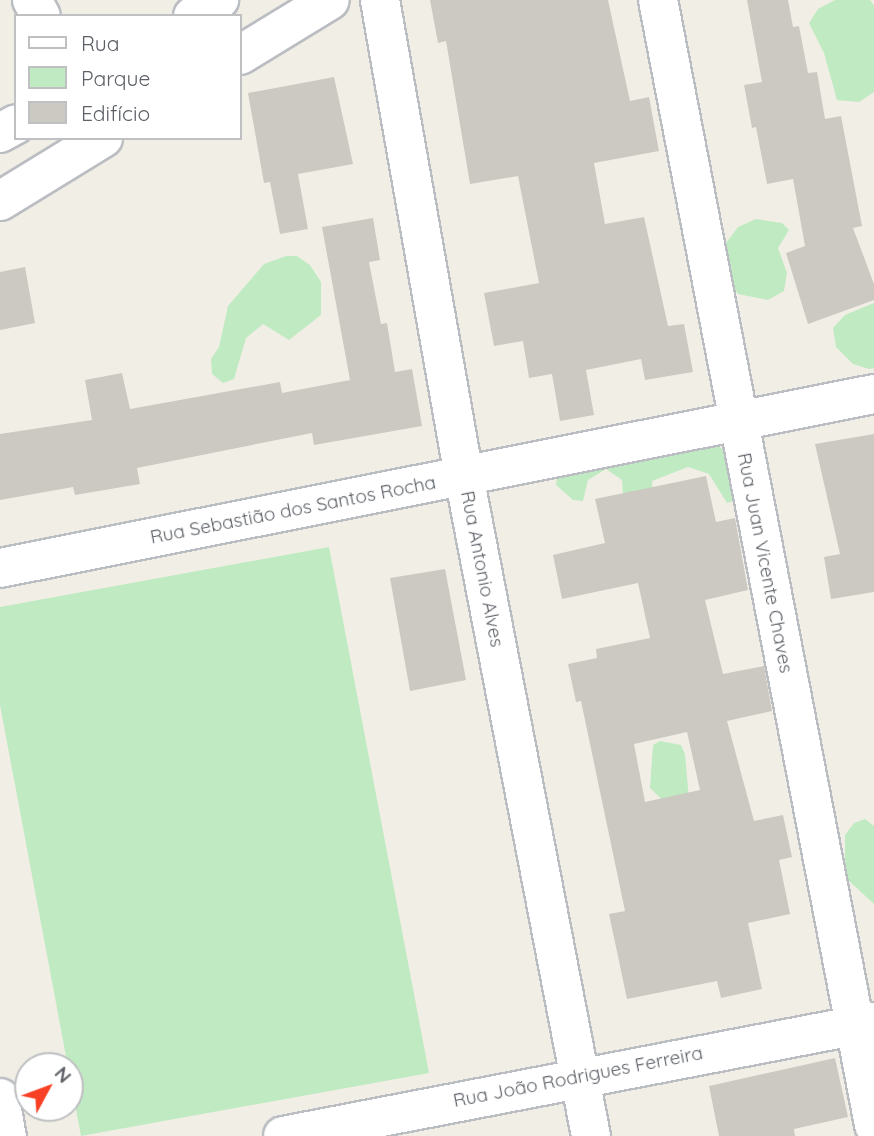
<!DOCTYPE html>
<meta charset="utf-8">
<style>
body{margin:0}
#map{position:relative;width:874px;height:1136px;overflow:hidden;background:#f1efe5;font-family:Quicksand,sans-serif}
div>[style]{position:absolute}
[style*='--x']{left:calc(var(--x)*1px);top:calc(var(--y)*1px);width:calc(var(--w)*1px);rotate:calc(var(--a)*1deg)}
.green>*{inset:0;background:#c0eac2}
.building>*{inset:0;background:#ccc9c2}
.roads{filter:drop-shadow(2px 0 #babdc2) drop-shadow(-2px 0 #babdc2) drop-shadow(0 2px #babdc2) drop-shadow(0 -2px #babdc2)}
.minor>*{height:38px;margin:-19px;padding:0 19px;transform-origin:19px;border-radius:19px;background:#fff}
span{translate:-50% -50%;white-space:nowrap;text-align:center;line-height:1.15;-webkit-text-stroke:7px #fff;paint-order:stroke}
.street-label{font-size:19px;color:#5d6167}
.legend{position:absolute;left:14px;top:14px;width:228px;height:126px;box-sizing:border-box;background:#fff;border:2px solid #bec0c2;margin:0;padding:9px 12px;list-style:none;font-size:21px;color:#5d6167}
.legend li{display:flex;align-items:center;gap:14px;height:35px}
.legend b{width:35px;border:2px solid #bec0c2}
.north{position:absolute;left:14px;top:1052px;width:70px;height:70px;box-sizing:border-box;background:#fff;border:2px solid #bec0c2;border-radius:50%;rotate:49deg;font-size:19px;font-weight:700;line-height:28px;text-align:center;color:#5d6167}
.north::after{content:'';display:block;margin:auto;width:24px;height:32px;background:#f84024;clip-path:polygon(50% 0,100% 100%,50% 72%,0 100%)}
</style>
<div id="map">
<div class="green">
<i style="clip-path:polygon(835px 0,870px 0,874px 5px,874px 92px,859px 102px,837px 100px,824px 53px,809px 23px,818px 9px)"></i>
<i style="clip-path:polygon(756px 219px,782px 223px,789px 230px,778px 248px,787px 273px,784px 291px,768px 300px,738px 294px,728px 278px,723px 247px,738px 227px)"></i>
<i style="clip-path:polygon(286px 256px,297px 256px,310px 265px,321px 282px,321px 315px,289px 340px,263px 324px,246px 338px,234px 379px,223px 383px,212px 374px,211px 359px,219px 347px,228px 306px,264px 264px)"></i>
<i style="clip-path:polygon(874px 303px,874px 368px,869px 369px,853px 364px,836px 347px,833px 328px,845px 315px)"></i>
<i style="clip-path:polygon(707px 437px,731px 456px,737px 500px,727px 503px,709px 474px,688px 467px,652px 481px,653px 493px,623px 496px,622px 480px,606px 469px,588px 480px,583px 501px,573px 500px,556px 485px,558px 470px)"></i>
<i style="clip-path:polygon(329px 547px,429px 1073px,81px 1136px,0 705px,0 607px)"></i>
<i style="clip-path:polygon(660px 741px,681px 745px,685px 754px,689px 800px,669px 806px,650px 788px,653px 745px)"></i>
<i style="clip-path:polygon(865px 819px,874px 826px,874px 904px,848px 880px,845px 859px,845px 835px,854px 823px)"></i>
</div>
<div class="building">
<i style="clip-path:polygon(430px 0,608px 0,630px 101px,649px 97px,659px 151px,594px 163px,605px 224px,644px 217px,668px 326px,684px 324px,693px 372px,645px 380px,641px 359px,586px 370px,594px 415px,560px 421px,552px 374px,529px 378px,523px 341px,494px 346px,484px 293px,539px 283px,518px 176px,470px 184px,446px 41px,438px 43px)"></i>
<i style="clip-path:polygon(747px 0,788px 0,793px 27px,799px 26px,808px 73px,817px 72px,825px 119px,841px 116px,862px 226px,853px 228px,874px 284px,874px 300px,808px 324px,786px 253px,805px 246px,793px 179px,767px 184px,756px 127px,752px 128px,744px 85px,762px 82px)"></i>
<i style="clip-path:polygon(334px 77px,353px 164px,298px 174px,308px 229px,280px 234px,270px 182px,264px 183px,248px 93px)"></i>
<i style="clip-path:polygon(373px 218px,380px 260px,369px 262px,381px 324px,387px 323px,395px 372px,412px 369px,422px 426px,314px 445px,312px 433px,137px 468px,140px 484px,75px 495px,73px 487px,0 500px,0 434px,92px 420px,85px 380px,122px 373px,130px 409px,280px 382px,282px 393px,350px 380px,322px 227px)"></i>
<i style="clip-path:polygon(25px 267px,35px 323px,0 330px,0 272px)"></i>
<i style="clip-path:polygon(874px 434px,874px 592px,831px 599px,824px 557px,840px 554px,815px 444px)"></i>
<i style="clip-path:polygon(evenodd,706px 476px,716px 522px,735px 518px,748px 590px,705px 600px,723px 674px,764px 666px,772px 711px,727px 721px,754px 821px,783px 815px,792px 857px,779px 860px,790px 914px,748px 923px,762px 989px,721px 998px,717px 981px,627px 999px,609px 914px,625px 911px,581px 701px,576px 702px,568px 664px,597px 658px,596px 649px,650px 638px,638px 583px,562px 599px,553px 555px,605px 543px,595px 499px,706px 476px,687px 732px,700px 790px,645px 802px,634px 744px,687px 732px)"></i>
<i style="clip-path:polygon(445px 569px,466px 680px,410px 691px,390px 578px)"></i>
<i style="clip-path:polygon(835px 1058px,848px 1117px,794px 1129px,795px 1136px,719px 1136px,709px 1086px)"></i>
</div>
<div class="roads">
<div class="minor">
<i style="--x:32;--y:0;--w:18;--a:61"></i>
<i style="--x:380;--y:0;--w:483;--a:80"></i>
<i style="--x:464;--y:476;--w:672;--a:79.11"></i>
<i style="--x:658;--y:0;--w:1146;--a:79.13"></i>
<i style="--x:193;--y:16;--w:31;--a:-32"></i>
<i style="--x:240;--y:55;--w:105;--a:-31.4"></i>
<i style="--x:0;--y:133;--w:18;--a:-29"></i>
<i style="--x:0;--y:201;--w:121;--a:-31.5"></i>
<i style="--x:0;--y:568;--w:891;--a:-11.26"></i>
<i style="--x:0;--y:1098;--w:39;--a:80"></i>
<i style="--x:283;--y:1136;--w:602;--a:-10.92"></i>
</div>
</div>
<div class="street-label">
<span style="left:293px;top:510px;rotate:-11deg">Rua Sebastião dos Santos Rocha</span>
<span style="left:765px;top:563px;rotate:79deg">Rua Juan Vicente Chaves</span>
<span style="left:482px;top:569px;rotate:79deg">Rua Antonio Alves</span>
<span style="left:578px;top:1077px;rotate:-11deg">Rua João Rodrigues Ferreira</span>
</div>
<ul class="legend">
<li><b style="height:9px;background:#fff"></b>Rua</li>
<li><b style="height:19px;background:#c0eac2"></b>Parque</li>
<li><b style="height:19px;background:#ccc9c2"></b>Edifício</li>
</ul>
<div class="north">N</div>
</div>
